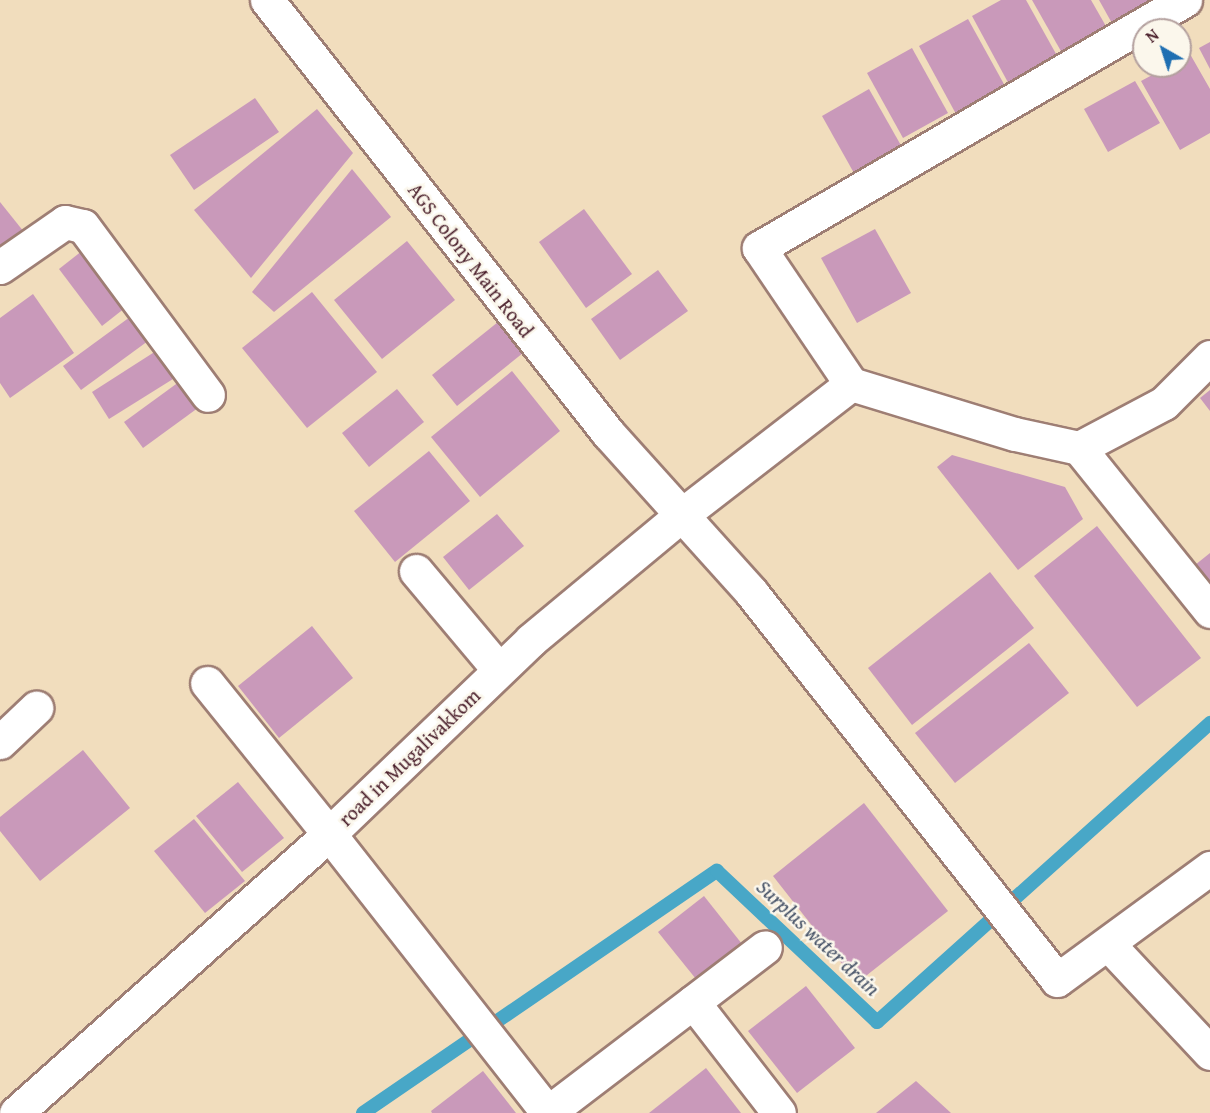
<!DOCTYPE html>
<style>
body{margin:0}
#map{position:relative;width:1210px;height:1113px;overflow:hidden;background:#f1ddbd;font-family:"Gentium Book Plus",serif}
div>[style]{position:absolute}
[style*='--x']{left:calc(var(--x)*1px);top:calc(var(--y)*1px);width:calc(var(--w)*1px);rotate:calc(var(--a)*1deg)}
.stream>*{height:14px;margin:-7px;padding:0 7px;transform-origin:7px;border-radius:7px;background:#48a7c7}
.building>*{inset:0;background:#c999ba}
.roads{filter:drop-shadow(2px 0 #9e7e74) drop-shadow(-2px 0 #9e7e74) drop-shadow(0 2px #9e7e74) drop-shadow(0 -2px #9e7e74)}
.minor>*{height:33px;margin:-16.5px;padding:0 16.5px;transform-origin:16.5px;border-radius:16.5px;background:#fff}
span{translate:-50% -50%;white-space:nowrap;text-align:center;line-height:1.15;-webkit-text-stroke:5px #fbf7ec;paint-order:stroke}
.street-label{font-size:20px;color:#4a1f2b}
.water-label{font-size:21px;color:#495569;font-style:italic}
.north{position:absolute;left:1132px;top:18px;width:60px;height:60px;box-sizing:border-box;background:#fbf7ec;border:2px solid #b4a19f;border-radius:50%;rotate:321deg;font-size:16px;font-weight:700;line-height:24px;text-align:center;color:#4a1f2b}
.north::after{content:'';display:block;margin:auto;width:21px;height:27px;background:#1f6fb2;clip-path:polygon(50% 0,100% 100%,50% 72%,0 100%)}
</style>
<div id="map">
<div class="stream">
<i style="--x:363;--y:1113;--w:429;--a:-34.4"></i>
<i style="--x:717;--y:871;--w:220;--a:43.3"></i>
<i style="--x:877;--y:1022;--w:448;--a:-41.9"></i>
</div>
<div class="building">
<i style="clip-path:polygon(1001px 0,1026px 0,1060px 61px,1011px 88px,972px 16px)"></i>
<i style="clip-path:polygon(1032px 0,1091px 0,1107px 28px,1062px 53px)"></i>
<i style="clip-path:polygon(1099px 0,1159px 0,1113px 25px)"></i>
<i style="clip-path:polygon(968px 19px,1005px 86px,956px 114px,919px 46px)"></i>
<i style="clip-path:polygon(1210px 42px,1210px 69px,1199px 48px)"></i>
<i style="clip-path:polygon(912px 48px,948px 113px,903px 138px,867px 73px)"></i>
<i style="clip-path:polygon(1190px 54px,1210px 89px,1210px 133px,1180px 150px,1141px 81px,1169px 66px,1180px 66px)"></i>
<i style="clip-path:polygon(1135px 81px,1160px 123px,1108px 152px,1084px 109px)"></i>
<i style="clip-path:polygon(869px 89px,907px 156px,859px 182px,822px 116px)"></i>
<i style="clip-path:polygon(255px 98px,279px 132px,194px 190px,170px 155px)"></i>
<i style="clip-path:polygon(317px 109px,353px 153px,251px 278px,194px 210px)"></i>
<i style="clip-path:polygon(352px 169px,391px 217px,274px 312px,252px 292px)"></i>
<i style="clip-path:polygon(0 202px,24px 232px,0 249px)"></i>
<i style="clip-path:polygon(584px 209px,632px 274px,586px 308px,539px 242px)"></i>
<i style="clip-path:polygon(875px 229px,911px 293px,857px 323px,821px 258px)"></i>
<i style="clip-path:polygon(407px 241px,455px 300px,382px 359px,334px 300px)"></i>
<i style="clip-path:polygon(87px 247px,130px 304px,102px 326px,59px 269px)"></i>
<i style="clip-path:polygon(658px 270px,688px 311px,620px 360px,591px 319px)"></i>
<i style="clip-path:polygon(312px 292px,377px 372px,307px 428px,242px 348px)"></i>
<i style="clip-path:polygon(33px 294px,74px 353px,10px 398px,0 383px,0 318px)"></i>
<i style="clip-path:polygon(130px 317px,148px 341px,81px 390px,63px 366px)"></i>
<i style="clip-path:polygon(498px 322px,523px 353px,457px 406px,432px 375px)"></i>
<i style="clip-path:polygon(156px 351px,173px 379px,109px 419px,92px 392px)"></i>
<i style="clip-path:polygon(512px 371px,560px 431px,480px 497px,431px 437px)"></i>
<i style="clip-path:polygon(183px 379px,202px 405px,143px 448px,124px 422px)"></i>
<i style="clip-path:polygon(397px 389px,424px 422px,369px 467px,342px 433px)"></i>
<i style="clip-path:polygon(1210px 390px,1210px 411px,1200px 398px)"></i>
<i style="clip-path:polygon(429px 451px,470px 501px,395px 562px,354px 511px)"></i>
<i style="clip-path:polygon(952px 455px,1065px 487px,1083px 519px,1018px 570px,937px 467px)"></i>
<i style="clip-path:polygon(497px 514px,524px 546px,469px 590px,443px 557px)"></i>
<i style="clip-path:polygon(1097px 526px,1201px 658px,1137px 707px,1034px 576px)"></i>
<i style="clip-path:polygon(1210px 553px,1210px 584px,1195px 565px)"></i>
<i style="clip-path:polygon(990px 572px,1034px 628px,912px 725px,868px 668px)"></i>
<i style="clip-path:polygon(312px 626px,353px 678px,279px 738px,238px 686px)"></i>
<i style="clip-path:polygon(1029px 643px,1069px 693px,955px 783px,915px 733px)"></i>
<i style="clip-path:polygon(83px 750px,130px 808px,40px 881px,0 831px,0 817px)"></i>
<i style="clip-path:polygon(238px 782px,284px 838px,242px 872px,196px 816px)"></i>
<i style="clip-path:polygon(864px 803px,948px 911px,857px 983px,773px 876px)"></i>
<i style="clip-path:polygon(194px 819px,245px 881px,205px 913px,154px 851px)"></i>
<i style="clip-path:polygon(704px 896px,746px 949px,700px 984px,658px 932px)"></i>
<i style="clip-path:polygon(806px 986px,855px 1048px,797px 1093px,748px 1031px)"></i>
<i style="clip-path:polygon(706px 1068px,741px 1113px,649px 1113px)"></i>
<i style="clip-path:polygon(483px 1071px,516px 1113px,432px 1113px,431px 1111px)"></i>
<i style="clip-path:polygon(916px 1081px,951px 1113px,876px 1113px)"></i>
</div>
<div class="roads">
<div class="minor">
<i style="--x:267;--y:0;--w:551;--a:51.78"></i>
<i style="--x:608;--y:433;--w:214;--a:48"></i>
<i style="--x:751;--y:592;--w:494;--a:51.7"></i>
<i style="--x:1057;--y:980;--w:190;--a:-36.2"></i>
<i style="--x:1185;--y:0;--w:493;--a:149.8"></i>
<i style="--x:759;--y:248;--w:164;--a:55.9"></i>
<i style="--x:851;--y:384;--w:171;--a:17"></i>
<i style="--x:1015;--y:434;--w:66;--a:12.3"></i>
<i style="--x:1079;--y:448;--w:96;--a:-27.9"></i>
<i style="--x:1164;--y:403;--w:65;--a:-45"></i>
<i style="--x:0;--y:267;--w:79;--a:-34.7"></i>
<i style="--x:65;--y:222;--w:18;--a:13"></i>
<i style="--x:83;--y:226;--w:210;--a:53.5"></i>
<i style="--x:1079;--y:448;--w:209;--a:51.2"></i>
<i style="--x:416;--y:571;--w:129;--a:50"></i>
<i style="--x:0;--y:742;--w:50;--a:-43.4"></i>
<i style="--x:1109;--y:945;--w:148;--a:46.9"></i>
<i style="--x:693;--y:1002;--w:140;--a:52.2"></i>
<i style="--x:550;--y:1111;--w:270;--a:-37.3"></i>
<i style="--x:16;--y:1113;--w:419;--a:-41.7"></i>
<i style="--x:329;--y:834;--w:194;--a:-128.9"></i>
<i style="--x:548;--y:1113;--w:355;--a:-128.1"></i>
<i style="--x:329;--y:834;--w:280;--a:-43.8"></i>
<i style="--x:531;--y:640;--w:192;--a:-39.7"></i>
<i style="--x:679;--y:517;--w:217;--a:-37.7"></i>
</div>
</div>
<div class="street-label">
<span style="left:471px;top:260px;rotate:52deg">AGS Colony Main Road</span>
<span style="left:409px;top:757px;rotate:-44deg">road in Mugalivakkom</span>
</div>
<div class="water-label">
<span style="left:818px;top:938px;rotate:43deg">Surplus water drain</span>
</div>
<div class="north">N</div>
</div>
